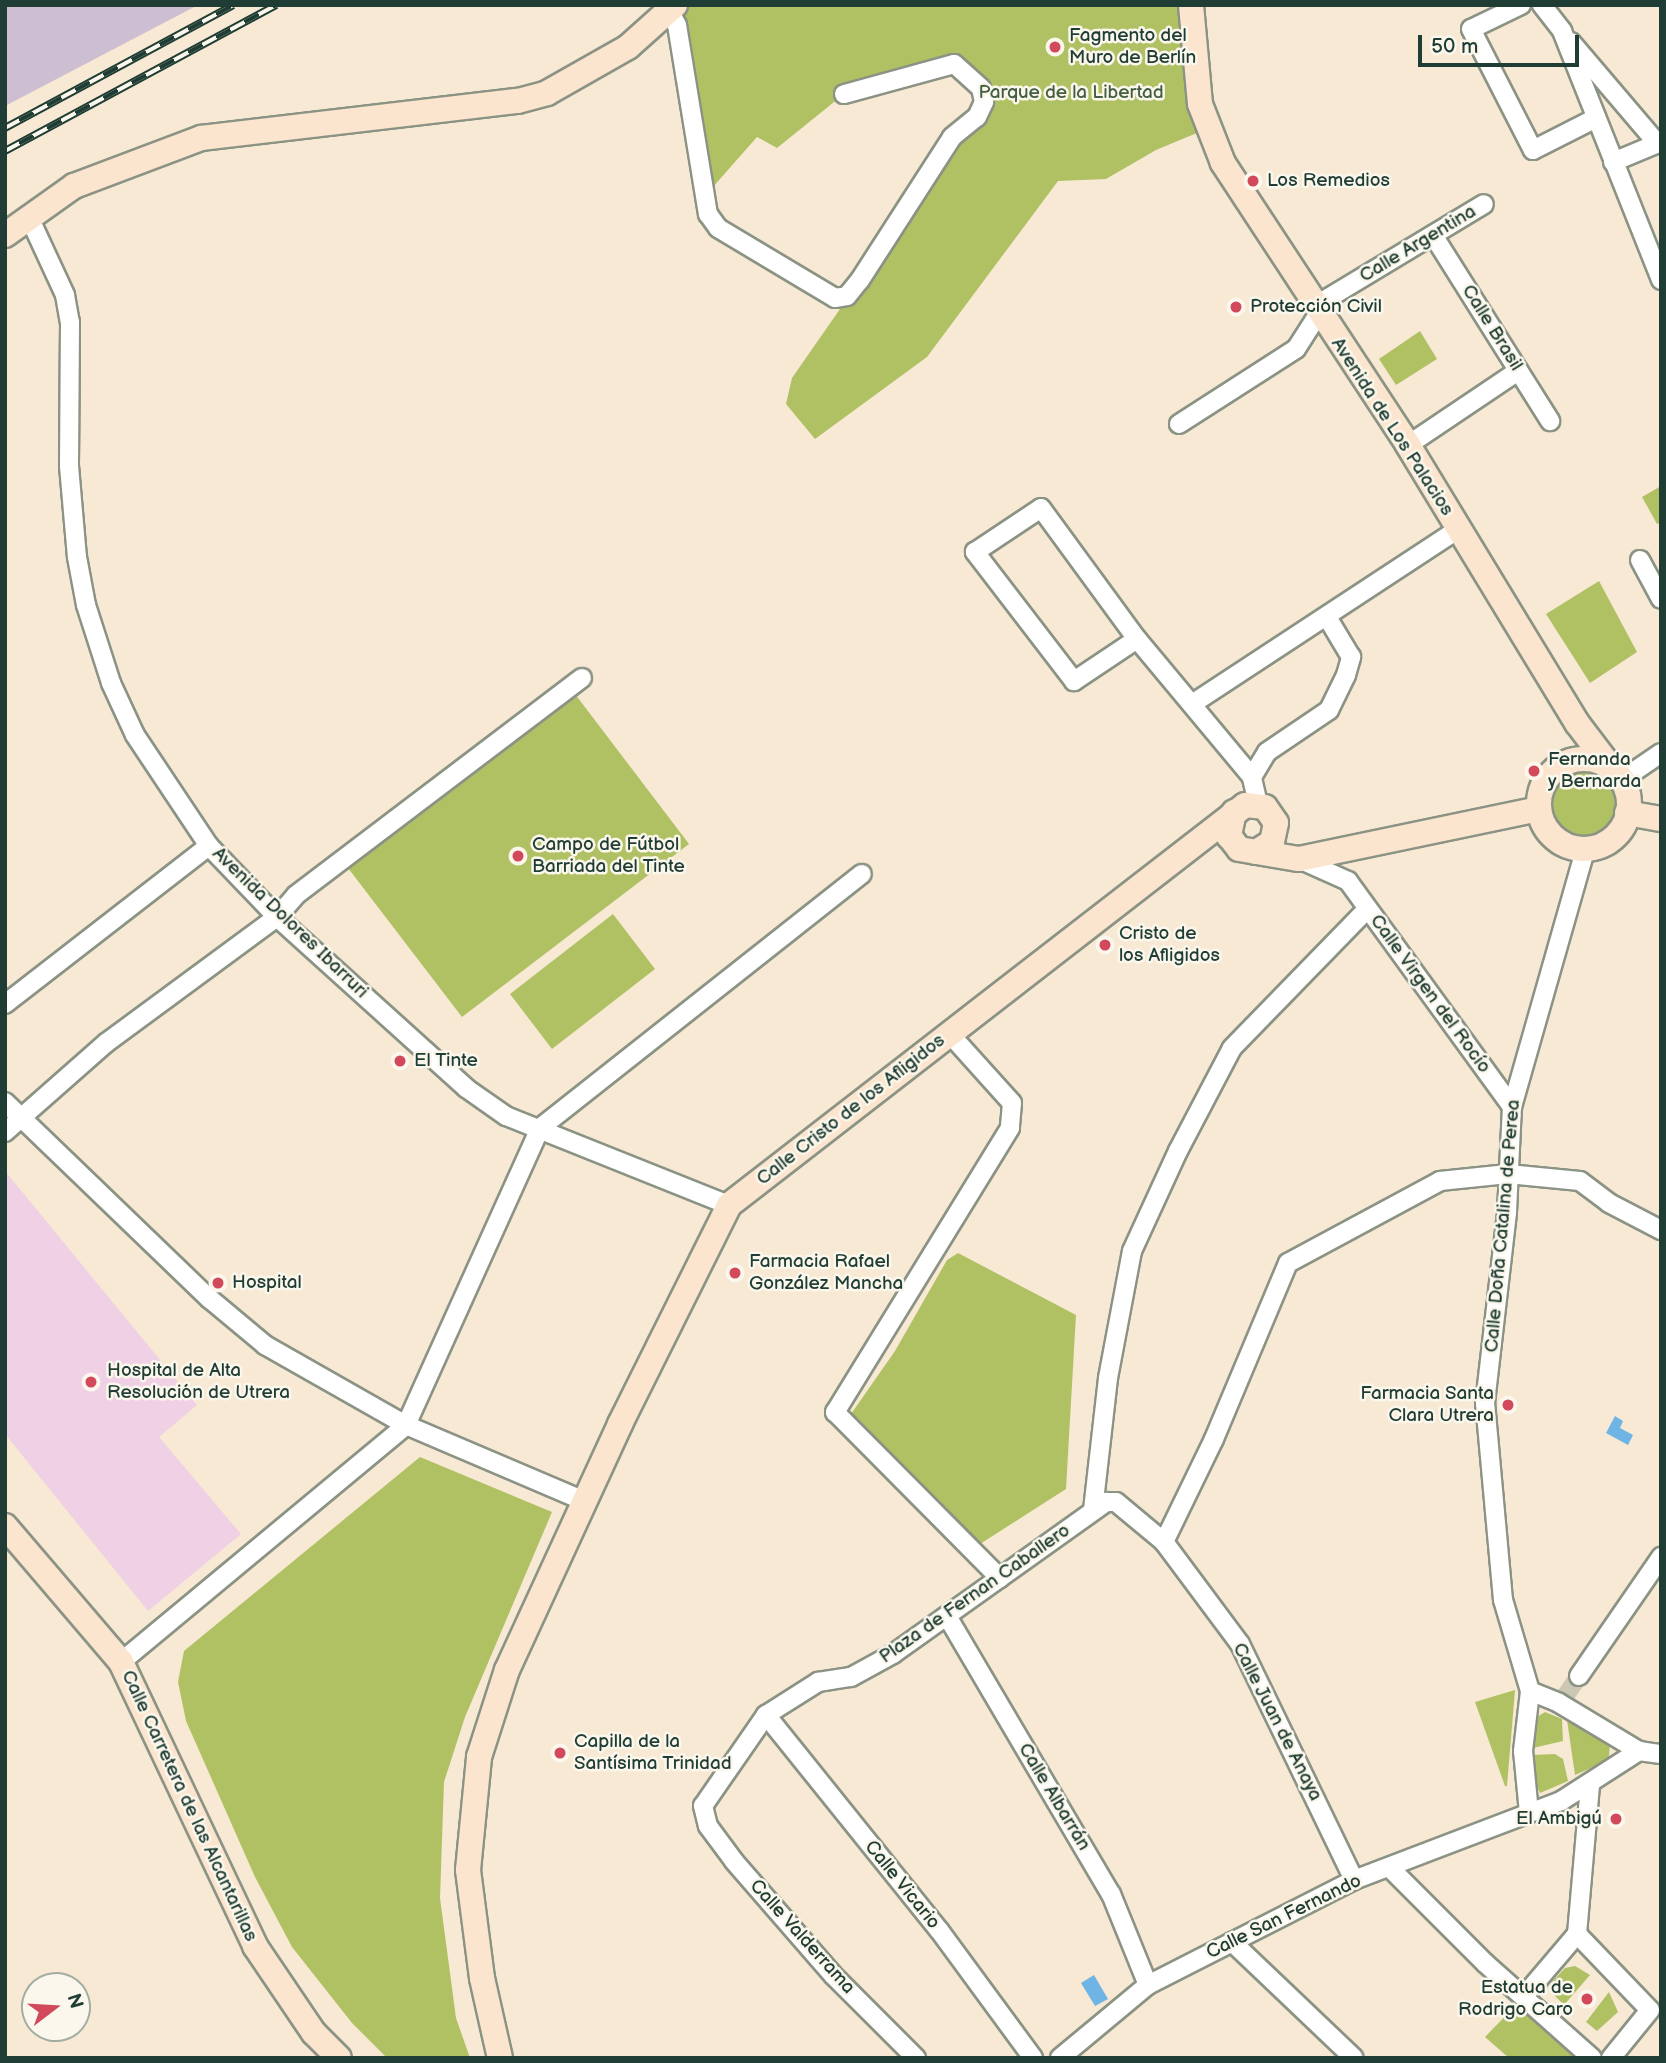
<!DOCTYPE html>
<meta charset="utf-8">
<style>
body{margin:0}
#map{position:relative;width:1666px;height:2063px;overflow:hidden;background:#f7e9d4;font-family:"Balsamiq Sans",sans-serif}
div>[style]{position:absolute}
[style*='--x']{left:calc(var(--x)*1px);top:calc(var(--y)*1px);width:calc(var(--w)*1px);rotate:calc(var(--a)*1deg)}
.built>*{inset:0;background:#f0d0e4}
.industrial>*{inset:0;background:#cebed1}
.green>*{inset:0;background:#b0c164}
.round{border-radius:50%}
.water>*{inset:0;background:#6eb4e5}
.street-tunnel>*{height:18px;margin-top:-9px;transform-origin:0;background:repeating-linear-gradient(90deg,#ccc7b4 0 18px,transparent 0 27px)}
.roads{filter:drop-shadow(2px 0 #8b9384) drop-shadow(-2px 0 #8b9384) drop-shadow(0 2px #8b9384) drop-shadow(0 -2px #8b9384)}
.street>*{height:18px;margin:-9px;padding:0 9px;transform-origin:9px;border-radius:9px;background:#fff}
.secondary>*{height:24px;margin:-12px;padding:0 12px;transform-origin:12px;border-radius:12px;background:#fce5cf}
.secondary>.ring{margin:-12px;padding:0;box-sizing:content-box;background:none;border:24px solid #fce5cf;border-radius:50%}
.rail>*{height:8px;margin-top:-4px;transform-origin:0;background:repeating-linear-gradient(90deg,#fbf7ec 0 16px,#1f3d34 0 32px);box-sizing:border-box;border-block:2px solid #1f3d34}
.dots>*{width:19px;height:19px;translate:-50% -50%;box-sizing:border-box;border:4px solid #fbf7ec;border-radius:50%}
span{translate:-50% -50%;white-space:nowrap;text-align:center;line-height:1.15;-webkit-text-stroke:5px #fbf7ec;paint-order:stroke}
.poi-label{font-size:19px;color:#1f3d34}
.left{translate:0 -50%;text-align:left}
.right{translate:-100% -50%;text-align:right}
.park-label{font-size:19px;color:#435e40}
.street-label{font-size:19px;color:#1f3d34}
.frame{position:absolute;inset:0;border:7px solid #1f3d34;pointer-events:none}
.north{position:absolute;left:21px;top:1972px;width:70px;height:70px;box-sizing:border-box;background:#fbf7ec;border:2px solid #a3ada2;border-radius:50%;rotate:73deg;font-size:19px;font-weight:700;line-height:28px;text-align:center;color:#1f3d34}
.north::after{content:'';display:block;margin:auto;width:24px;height:32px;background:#d1495b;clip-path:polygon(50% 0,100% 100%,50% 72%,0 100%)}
.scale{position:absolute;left:1418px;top:35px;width:161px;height:32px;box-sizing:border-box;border:4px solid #1f3d34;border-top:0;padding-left:9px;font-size:21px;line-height:24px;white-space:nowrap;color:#1f3d34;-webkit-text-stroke:5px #fbf7ec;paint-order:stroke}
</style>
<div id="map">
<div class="built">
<i style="clip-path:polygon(5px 1171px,197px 1405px,159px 1437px,241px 1534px,148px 1611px,5px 1434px)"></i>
</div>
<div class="industrial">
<i style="clip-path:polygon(5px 5px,198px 5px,5px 106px)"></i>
</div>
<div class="green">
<i style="clip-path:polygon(675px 5px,1191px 5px,1209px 128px,1156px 150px,1106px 179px,1058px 181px,927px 357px,815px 439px,786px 404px,792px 378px,984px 102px,953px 64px,844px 94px,777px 148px,757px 137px,705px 196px)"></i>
<i style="clip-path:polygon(1420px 331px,1437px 359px,1396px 385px,1379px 359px)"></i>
<i style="clip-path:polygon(1661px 486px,1661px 523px,1657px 524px,1642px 497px)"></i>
<i style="clip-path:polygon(1599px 581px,1637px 652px,1590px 683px,1546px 614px)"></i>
<i style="clip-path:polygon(575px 694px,689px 844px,462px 1017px,348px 868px)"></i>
<i class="round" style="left:1550px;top:769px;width:68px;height:68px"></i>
<i style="clip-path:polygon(613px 914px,655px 969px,552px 1049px,510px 994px)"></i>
<i style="clip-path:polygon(958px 1253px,1076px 1315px,1066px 1489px,980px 1544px,851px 1414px,895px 1351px,947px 1260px)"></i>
<i style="clip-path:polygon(420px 1457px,552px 1512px,465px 1717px,444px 1782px,440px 1898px,456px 2018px,470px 2058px,387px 2058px,352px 2023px,292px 1947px,255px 1877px,186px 1721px,178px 1682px,184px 1651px)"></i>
<i style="clip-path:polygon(1515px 1690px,1507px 1786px,1505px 1786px,1475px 1702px)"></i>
<i style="clip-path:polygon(1545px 1712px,1562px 1719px,1563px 1741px,1533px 1748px,1537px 1717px)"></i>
<i style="clip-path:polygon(1567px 1720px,1610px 1739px,1609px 1760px,1575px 1775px)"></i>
<i style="clip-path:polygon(1555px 1754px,1563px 1759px,1568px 1781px,1540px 1793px,1533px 1780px,1532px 1755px)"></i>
<i style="clip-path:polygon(1575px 1966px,1590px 1975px,1564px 2005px,1553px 1994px,1551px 1983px,1565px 1968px)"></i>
<i style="clip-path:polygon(1609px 1992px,1618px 2012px,1597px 2031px,1586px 2022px)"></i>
<i style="clip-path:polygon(1519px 2002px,1576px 2057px,1575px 2058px,1509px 2058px,1485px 2037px)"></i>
</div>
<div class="water">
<i style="clip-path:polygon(1615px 1416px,1623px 1421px,1620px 1428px,1633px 1435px,1628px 1445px,1606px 1433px)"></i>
<i style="clip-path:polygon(1094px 1975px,1108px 1999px,1095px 2006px,1081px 1983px)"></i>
</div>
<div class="street-tunnel">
<i style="--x:1566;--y:1695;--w:23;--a:-56"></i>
</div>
<div class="roads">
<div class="street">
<i style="--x:1521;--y:5;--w:55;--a:154.4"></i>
<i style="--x:1471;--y:29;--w:136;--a:62.9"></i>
<i style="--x:1533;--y:150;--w:71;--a:-26.9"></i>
<i style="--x:1542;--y:5;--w:33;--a:52"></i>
<i style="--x:1562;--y:31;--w:268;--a:68.3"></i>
<i style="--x:670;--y:12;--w:15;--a:62"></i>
<i style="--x:677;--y:25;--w:192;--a:80.7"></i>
<i style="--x:708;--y:214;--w:17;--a:54"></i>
<i style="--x:718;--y:228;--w:136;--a:30.9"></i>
<i style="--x:835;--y:298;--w:12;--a:-9"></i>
<i style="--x:847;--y:296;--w:21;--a:-51"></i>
<i style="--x:860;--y:280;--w:170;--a:-57.2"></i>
<i style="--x:952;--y:137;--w:32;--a:-39"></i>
<i style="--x:977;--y:117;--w:17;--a:-65"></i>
<i style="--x:984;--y:102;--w:14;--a:-102"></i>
<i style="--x:981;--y:88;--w:36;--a:-138"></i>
<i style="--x:954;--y:64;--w:114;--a:164.7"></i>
<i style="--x:1571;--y:42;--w:133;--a:49.6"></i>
<i style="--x:1613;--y:162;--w:52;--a:-22.6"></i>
<i style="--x:29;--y:217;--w:86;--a:65.2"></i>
<i style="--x:65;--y:295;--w:27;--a:80"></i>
<i style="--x:70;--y:322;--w:144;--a:90.4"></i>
<i style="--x:69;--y:466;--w:91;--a:85"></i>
<i style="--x:77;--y:557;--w:49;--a:79.4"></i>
<i style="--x:86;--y:605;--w:82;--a:72.2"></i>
<i style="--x:111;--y:683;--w:57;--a:65.2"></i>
<i style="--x:135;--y:735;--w:133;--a:56.3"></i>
<i style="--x:209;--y:846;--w:98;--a:46.2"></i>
<i style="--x:277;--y:917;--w:255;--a:42.1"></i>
<i style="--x:466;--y:1088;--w:49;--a:35"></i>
<i style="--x:506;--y:1116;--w:240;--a:21.8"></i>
<i style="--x:1433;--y:235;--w:220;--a:57.8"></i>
<i style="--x:1315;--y:306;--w:197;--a:-31.1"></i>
<i style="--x:1179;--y:424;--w:139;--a:-32.7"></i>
<i style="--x:1296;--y:349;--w:43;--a:-57.4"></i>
<i style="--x:1408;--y:445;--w:133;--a:-33.9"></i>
<i style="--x:1640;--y:560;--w:44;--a:61.7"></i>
<i style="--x:1137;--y:639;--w:76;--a:146.3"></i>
<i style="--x:1074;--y:681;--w:163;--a:-127.5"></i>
<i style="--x:975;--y:552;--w:79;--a:-33.7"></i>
<i style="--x:1041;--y:508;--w:162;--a:53.8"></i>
<i style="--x:1137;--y:639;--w:180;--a:50.2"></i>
<i style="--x:1192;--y:704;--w:317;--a:-33.3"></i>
<i style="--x:1623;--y:779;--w:46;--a:-34.4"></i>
<i style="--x:1258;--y:804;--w:28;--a:-103"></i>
<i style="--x:1252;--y:777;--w:29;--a:-59"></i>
<i style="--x:1267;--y:752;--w:75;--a:-34.1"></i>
<i style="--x:1329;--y:710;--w:39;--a:-64"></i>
<i style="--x:1346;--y:675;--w:19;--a:-74"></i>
<i style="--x:1351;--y:657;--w:47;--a:-121"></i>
<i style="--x:1299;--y:859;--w:54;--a:24.2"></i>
<i style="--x:1348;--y:881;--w:279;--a:54"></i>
<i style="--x:5;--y:1004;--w:258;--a:-37.8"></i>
<i style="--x:949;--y:1033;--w:94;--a:48"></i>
<i style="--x:1012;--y:1103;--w:25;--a:95"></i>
<i style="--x:1010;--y:1128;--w:334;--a:121.6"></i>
<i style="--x:835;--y:1412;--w:234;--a:45.2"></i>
<i style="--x:5;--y:1102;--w:284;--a:43.9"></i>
<i style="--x:210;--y:1299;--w:72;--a:39.9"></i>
<i style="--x:265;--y:1345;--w:162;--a:29.6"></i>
<i style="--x:406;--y:1425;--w:194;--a:23.1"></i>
<i style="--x:5;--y:1132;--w:135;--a:-41.4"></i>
<i style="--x:106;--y:1043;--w:212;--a:-36.4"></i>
<i style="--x:277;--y:917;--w:29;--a:-49"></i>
<i style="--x:296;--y:895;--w:359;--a:-37.2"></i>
<i style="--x:1093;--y:1510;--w:133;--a:-83.5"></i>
<i style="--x:1108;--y:1378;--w:129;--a:-79.3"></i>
<i style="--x:1132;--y:1251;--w:110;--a:-65.3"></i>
<i style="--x:1178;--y:1151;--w:116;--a:-62.3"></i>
<i style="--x:1232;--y:1048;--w:194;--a:-45.8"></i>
<i style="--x:1164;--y:1542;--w:114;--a:-64.1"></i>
<i style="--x:1214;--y:1439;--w:191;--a:-67.2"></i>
<i style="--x:1288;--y:1263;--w:173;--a:-28.3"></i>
<i style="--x:1440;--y:1181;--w:68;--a:-5.9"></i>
<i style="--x:1508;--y:1174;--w:72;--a:5.6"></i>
<i style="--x:1580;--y:1181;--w:36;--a:37"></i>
<i style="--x:1609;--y:1203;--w:59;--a:27.4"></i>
<i style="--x:947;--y:1616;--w:323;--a:59.5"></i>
<i style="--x:1111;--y:1894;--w:98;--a:67.9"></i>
<i style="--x:121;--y:1662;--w:371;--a:-39.7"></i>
<i style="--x:406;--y:1425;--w:326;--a:-65.7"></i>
<i style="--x:540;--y:1128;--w:410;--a:-38.3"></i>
<i style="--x:1579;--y:1676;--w:145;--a:-55.4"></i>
<i style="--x:1530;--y:1691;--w:31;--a:22"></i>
<i style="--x:1559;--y:1703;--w:93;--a:31"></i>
<i style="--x:1639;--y:1751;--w:22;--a:8"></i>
<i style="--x:766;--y:1715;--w:276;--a:51.2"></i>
<i style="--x:939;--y:1930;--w:159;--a:53.7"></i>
<i style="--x:1529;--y:1813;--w:62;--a:-95.5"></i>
<i style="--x:1523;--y:1751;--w:60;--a:-83.3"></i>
<i style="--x:1530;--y:1691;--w:95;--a:-106.5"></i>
<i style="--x:1503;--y:1600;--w:198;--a:-95.2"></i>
<i style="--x:1485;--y:1403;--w:192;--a:-83.4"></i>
<i style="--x:1507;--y:1212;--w:105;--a:-87.3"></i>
<i style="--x:1512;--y:1107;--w:267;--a:-74.1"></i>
<i style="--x:1391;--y:1869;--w:133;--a:45"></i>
<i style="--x:1485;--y:1963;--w:143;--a:41.6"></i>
<i style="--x:1577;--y:1934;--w:105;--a:46.2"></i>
<i style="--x:1650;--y:2010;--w:62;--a:129.1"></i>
<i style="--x:1232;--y:1942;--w:168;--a:43.6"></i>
<i style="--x:1525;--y:1995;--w:80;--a:-49.6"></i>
<i style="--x:1577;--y:1934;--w:150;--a:-85"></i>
<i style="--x:916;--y:2058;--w:117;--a:-135"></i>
<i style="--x:833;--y:1975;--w:151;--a:-131"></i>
<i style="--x:734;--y:1861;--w:44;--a:-126.6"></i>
<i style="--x:708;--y:1826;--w:21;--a:-104"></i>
<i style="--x:703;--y:1806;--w:111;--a:-55.3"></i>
<i style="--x:766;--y:1715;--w:62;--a:-32.4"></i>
<i style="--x:818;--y:1682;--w:33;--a:-9"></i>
<i style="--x:851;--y:1677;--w:48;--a:-28.7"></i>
<i style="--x:893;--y:1654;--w:262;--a:-35.5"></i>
<i style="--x:1106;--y:1502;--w:10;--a:0"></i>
<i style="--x:1116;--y:1502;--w:62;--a:39.8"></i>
<i style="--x:1164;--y:1542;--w:127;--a:53.3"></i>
<i style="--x:1240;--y:1644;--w:262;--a:64.2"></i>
<i style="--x:1060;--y:2058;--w:114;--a:-39.7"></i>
<i style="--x:1148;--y:1985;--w:231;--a:-27"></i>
<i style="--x:1354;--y:1880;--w:222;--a:-20.9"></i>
<i style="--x:1561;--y:1801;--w:93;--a:-32.7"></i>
</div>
<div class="secondary">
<i style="--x:1191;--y:5;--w:99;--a:84.8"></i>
<i style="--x:1200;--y:104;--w:63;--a:68.7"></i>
<i style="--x:1223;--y:163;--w:337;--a:56.7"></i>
<i style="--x:1408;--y:445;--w:325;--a:58.7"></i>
<i style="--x:1577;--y:723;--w:53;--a:52.7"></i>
<i style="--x:5;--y:235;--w:85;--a:-35.4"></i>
<i style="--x:74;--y:186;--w:136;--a:-20.7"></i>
<i style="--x:201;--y:138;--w:319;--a:-6.7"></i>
<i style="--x:518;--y:101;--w:30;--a:-15"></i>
<i style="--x:547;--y:93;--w:93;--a:-29.6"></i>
<i style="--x:628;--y:47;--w:63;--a:-41.8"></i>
<i class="ring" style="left:1539px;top:759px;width:66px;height:66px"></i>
<i style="--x:1234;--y:812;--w:25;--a:102"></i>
<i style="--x:1229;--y:836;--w:16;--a:52"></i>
<i style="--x:1239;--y:849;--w:61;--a:9.5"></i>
<i style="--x:1299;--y:859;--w:245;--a:-11.8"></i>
<i style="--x:1627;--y:813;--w:35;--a:10"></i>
<i style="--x:5;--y:1526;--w:179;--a:49.5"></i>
<i style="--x:121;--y:1662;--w:314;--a:64.7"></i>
<i style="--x:255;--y:1946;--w:105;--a:55.9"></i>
<i style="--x:314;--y:2033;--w:35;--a:45"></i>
<i style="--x:500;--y:2058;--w:82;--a:-102.7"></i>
<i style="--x:482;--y:1978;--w:109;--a:-97.4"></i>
<i style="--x:468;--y:1870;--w:114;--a:-84.4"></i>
<i style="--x:479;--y:1757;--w:91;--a:-72.2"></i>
<i style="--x:507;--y:1670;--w:271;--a:-65.3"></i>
<i style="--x:620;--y:1424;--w:245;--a:-63.5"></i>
<i style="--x:729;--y:1205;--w:653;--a:-37.78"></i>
<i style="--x:1245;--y:805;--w:20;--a:6"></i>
<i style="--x:1265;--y:807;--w:19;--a:55"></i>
<i style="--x:1276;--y:823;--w:19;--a:102"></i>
<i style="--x:1272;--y:842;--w:19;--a:148"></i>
</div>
</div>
<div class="rail">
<i style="--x:5;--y:128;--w:259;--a:-28.3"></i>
<i style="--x:5;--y:151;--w:308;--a:-28.3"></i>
</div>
<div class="dots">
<i style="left:1055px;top:47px;background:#d1495b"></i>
<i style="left:1253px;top:181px;background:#d1495b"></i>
<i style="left:1236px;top:307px;background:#d1495b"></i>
<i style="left:1534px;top:771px;background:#d1495b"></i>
<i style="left:518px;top:856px;background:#d1495b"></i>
<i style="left:1105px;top:945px;background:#d1495b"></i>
<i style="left:400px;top:1061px;background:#d1495b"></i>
<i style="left:735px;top:1273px;background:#d1495b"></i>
<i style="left:218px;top:1283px;background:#d1495b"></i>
<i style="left:91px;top:1382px;background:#d1495b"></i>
<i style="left:1508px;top:1405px;background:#d1495b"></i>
<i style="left:560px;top:1753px;background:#d1495b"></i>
<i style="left:1616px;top:1819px;background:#d1495b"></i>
<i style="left:1587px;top:1999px;background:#d1495b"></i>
</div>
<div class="poi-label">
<span class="left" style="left:1069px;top:47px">Fagmento del<br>Muro de Berlín</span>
<span class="left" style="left:1267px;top:181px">Los Remedios</span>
<span class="left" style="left:1250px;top:307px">Protección Civil</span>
<span class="left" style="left:1548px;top:771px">Fernanda<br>y Bernarda</span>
<span class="left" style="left:532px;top:856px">Campo de Fútbol<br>Barriada del Tinte</span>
<span class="left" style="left:1119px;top:945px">Cristo de<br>los Afligidos</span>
<span class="left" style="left:414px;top:1061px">El Tinte</span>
<span class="left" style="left:749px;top:1273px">Farmacia Rafael<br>González Mancha</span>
<span class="left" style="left:232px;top:1283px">Hospital</span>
<span class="left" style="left:107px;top:1382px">Hospital de Alta<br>Resolución de Utrera</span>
<span class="right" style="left:1494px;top:1405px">Farmacia Santa<br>Clara Utrera</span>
<span class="left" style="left:574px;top:1753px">Capilla de la<br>Santísima Trinidad</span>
<span class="right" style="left:1602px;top:1819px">El Ambigú</span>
<span class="right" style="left:1573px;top:1999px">Estatua de<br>Rodrigo Caro</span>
</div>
<div class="park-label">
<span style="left:1071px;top:93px">Parque de la Libertad</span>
</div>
<div class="street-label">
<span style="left:1418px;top:244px;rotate:-31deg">Calle Argentina</span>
<span style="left:1492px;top:328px;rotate:58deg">Calle Brasil</span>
<span style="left:1392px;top:427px;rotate:57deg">Avenida de Los Palacios</span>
<span style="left:290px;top:923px;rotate:44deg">Avenida Dolores Ibarruri</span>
<span style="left:1430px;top:994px;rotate:54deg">Calle Virgen del Rocío</span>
<span style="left:851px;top:1110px;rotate:-38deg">Calle Cristo de los Afligidos</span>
<span style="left:1503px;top:1226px;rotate:-85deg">Calle Doña Catalina de Perea</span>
<span style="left:975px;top:1594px;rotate:-35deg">Plaza de Fernan Caballero</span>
<span style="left:1277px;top:1722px;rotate:63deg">Calle Juan de Anaya</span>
<span style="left:1054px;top:1797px;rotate:59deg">Calle Albarrán</span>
<span style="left:189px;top:1806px;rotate:65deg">Calle Carretera de las Alcantarillas</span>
<span style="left:902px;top:1885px;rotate:51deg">Calle Vicario</span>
<span style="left:1284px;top:1917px;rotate:-26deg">Calle San Fernando</span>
<span style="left:802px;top:1937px;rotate:48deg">Calle Valderrama</span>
</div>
<div class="frame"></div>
<div class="north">N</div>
<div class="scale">50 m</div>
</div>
